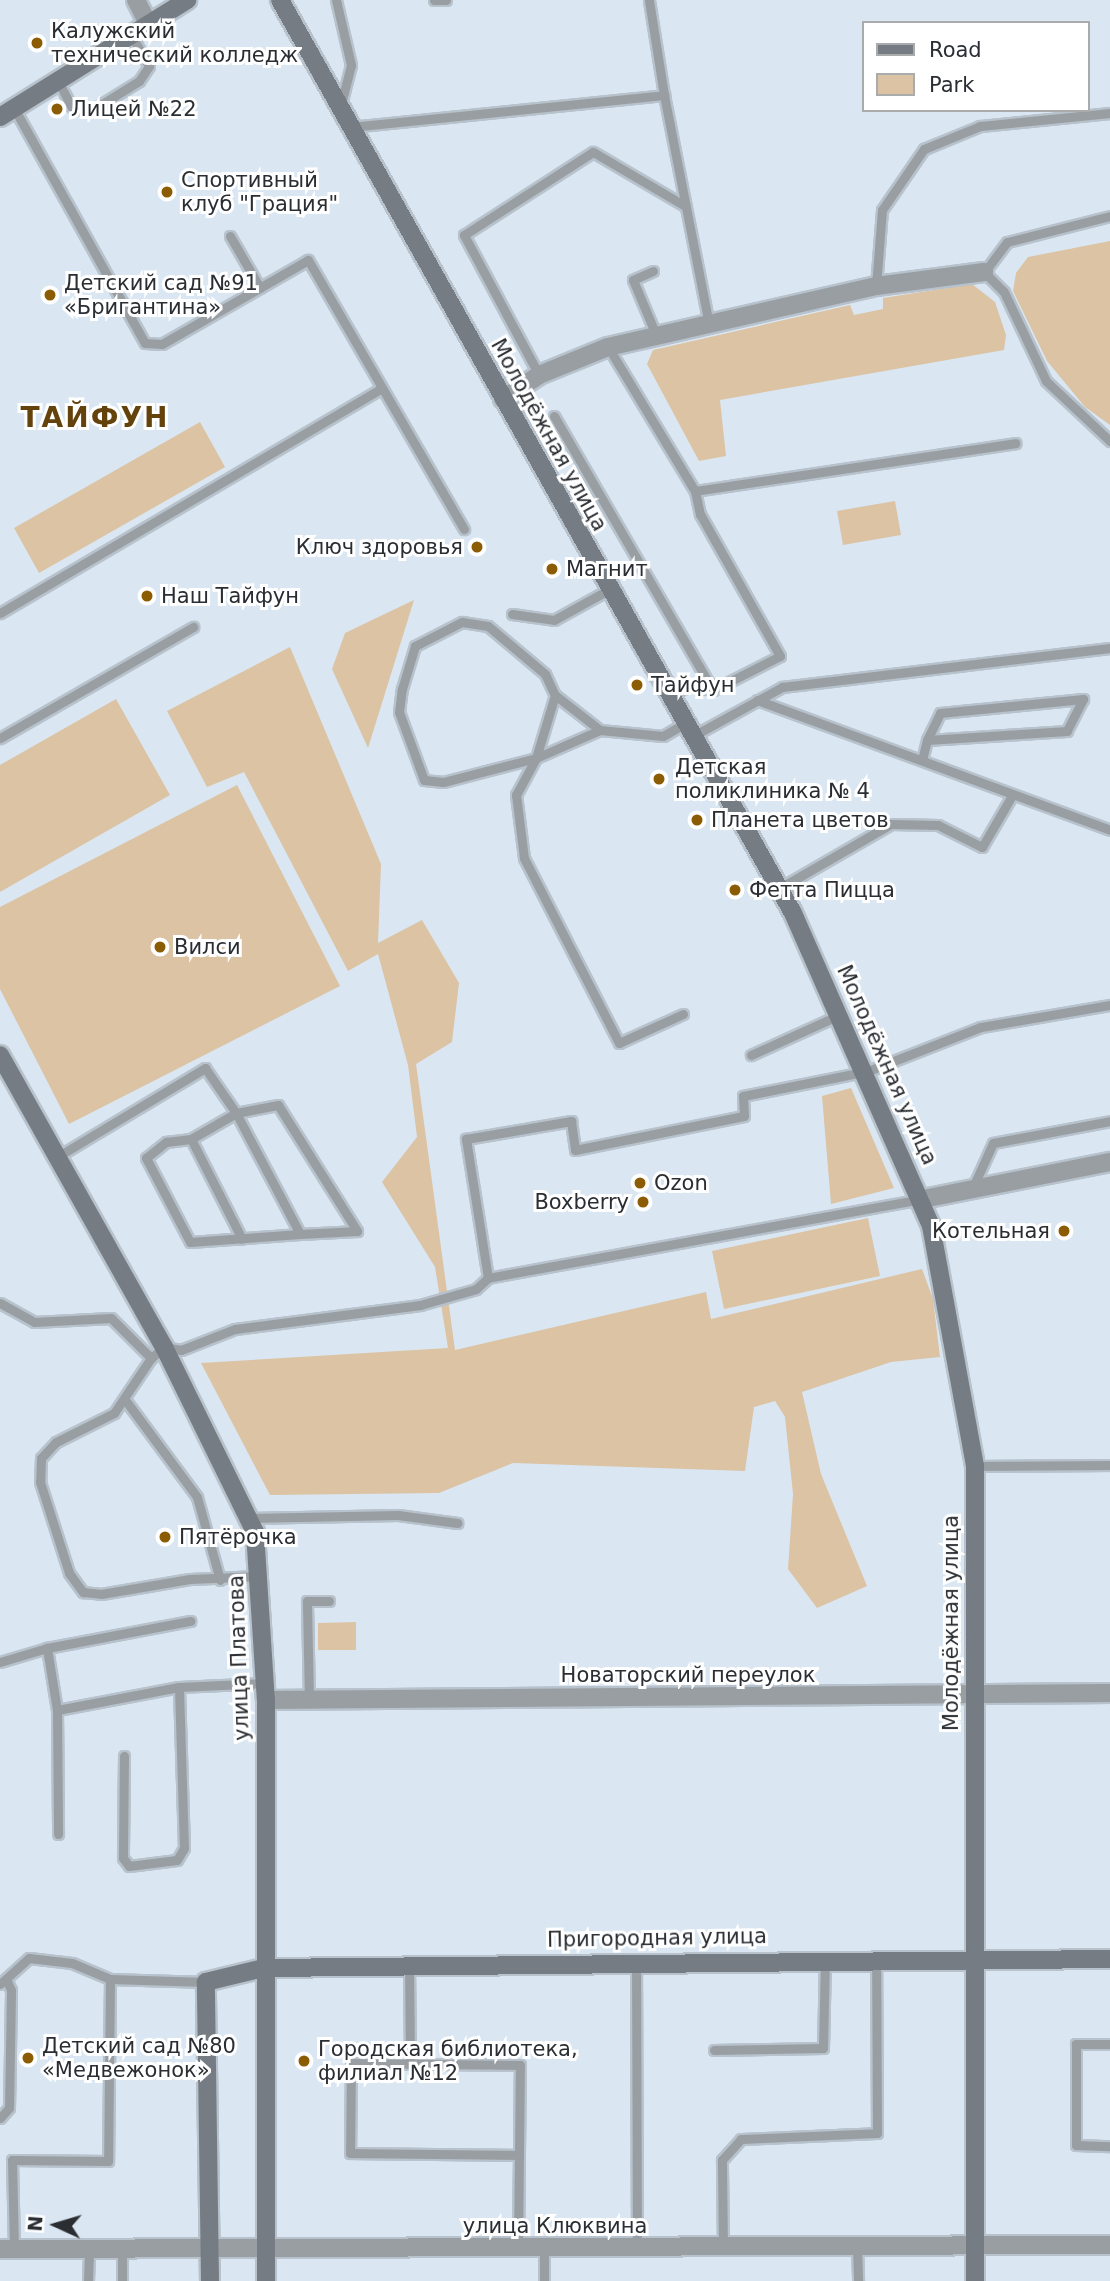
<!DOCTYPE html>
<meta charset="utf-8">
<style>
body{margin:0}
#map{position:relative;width:1110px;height:2281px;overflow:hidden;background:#dae7f2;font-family:"DejaVu Sans",sans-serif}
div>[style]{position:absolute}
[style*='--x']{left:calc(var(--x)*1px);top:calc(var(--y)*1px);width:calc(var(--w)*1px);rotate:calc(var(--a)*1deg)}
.green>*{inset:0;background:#dbc3a4}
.roads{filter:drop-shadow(2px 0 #b7c2cc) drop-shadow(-2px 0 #b7c2cc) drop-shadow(0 2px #b7c2cc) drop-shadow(0 -2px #b7c2cc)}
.lane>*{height:9px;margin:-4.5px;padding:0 4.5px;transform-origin:4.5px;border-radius:4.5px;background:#999ea3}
.street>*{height:18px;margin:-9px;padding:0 9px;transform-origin:9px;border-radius:9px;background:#999ea3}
.secondary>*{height:18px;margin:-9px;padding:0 9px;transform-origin:9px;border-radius:9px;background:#757c83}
.dots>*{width:19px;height:19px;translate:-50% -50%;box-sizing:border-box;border:4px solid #fff;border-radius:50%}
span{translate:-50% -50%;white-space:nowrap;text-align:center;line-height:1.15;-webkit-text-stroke:6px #fff;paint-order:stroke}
.poi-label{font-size:21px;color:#2a2e33}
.left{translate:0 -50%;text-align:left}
.right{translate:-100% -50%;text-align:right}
.street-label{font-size:21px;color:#2a2e33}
.district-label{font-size:28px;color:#63420b;font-weight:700;letter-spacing:2px}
.legend{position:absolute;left:862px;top:21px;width:228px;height:91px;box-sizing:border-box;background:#fff;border:2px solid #aaabad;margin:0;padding:9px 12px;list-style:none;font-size:21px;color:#2a2e33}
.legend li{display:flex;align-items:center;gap:14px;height:35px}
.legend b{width:35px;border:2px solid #aaabad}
.north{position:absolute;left:21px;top:2190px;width:70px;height:70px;-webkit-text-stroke:5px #fff;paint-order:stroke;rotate:274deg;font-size:19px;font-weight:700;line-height:28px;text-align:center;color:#2a2e33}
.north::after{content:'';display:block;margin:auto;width:24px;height:32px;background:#2a2e33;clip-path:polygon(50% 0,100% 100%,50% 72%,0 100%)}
</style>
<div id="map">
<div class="green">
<i style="clip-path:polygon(1110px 241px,1110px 425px,1085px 407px,1047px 361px,1013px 291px,1016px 273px,1028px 257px)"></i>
<i style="clip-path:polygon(972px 284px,995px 302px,1006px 335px,1004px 350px,720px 400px,726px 456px,699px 461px,647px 364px,653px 350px,850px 305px,854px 315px,883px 309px,883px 298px)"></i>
<i style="clip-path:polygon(200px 422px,225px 467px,39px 573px,14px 528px)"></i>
<i style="clip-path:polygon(895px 501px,901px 535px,843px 545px,837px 511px)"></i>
<i style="clip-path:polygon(414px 600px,368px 748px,332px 669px,345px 633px)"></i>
<i style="clip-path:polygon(290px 647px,381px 864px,378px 943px,422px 920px,459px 983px,452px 1042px,416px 1064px,455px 1350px,706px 1292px,711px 1319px,922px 1269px,933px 1299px,940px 1357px,891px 1362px,802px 1392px,821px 1474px,867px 1586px,817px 1608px,788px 1569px,793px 1494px,785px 1417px,775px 1401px,754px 1407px,745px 1471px,513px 1463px,439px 1493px,270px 1495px,201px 1363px,448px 1348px,435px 1267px,382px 1182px,417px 1137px,408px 1065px,378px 954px,348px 971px,244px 772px,207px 787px,167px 711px)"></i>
<i style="clip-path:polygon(116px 699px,170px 795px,0 892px,0 765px)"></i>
<i style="clip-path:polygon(237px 785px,340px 986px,69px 1124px,0 989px,0 907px)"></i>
<i style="clip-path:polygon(851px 1088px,894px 1188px,831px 1204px,822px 1096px)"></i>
<i style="clip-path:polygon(868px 1218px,880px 1276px,724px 1309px,712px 1251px)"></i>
<i style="clip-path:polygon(356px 1622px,356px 1650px,318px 1650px,318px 1623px)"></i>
</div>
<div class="roads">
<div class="lane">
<i style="--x:336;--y:0;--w:67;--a:77"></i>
<i style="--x:351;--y:65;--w:40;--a:104.4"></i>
<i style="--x:434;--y:0;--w:12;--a:0"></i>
<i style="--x:59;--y:83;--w:27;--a:62"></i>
<i style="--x:72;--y:107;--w:18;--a:16"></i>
<i style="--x:89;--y:112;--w:59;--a:-31.8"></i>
<i style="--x:139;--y:81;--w:18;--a:-56"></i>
<i style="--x:149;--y:66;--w:32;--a:-120"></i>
<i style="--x:664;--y:95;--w:233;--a:78.9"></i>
<i style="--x:14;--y:108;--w:269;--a:60.9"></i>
<i style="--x:145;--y:343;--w:17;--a:3"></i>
<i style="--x:162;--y:344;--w:168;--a:-29.9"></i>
<i style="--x:308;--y:260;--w:311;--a:59.9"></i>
<i style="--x:350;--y:127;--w:316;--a:-5.8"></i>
<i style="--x:664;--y:95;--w:96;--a:-99"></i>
<i style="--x:1110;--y:216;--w:106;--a:165.8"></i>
<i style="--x:1007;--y:242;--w:38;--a:127"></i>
<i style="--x:984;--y:272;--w:28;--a:45"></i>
<i style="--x:1004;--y:292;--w:98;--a:64.7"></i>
<i style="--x:1046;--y:381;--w:88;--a:43.2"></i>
<i style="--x:230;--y:236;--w:60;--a:60"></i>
<i style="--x:653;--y:271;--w:22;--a:156"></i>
<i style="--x:633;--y:280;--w:60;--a:67.3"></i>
<i style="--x:876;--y:286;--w:76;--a:-85.5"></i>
<i style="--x:882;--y:210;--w:74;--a:-55.5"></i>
<i style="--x:924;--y:149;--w:61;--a:-22.3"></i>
<i style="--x:980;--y:126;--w:131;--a:-5.7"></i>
<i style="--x:608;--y:347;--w:168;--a:58.9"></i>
<i style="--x:695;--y:491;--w:24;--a:78"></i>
<i style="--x:700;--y:514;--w:163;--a:60.6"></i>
<i style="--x:780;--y:656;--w:75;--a:153.1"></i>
<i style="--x:713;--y:690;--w:25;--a:-171"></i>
<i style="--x:688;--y:686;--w:21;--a:152"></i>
<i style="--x:539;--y:375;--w:159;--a:-118.2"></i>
<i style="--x:464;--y:235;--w:153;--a:-32.8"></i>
<i style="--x:593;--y:152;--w:107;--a:30.4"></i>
<i style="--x:554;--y:416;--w:317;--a:59.9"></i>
<i style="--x:695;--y:491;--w:324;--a:-8.5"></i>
<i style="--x:0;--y:613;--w:443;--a:-30.5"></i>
<i style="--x:512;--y:614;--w:42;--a:8.1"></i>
<i style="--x:554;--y:620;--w:64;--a:-29"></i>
<i style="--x:462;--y:622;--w:26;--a:9"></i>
<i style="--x:488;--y:626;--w:75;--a:40.1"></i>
<i style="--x:545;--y:674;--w:23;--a:65"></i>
<i style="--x:555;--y:695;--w:66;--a:106.8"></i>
<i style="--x:536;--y:758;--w:96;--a:165.5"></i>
<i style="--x:443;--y:782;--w:19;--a:-174"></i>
<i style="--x:424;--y:780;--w:72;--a:-110.2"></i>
<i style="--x:399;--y:712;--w:23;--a:-83"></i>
<i style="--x:402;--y:689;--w:45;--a:-73.2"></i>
<i style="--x:415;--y:646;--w:53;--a:-27.1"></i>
<i style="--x:555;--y:695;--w:57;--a:37.9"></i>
<i style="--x:757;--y:700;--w:376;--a:20.2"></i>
<i style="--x:693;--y:736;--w:102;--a:-28.8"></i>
<i style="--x:782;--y:687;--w:330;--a:-6.8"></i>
<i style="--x:0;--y:738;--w:223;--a:-29.9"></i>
<i style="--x:922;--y:760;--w:21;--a:-76"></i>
<i style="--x:927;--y:740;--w:30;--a:-64"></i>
<i style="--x:940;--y:713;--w:144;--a:-5.6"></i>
<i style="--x:1083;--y:699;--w:36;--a:117"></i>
<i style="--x:1067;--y:731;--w:140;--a:176.3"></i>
<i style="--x:780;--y:888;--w:128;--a:-30"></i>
<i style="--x:891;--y:824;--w:47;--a:1.2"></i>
<i style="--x:938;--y:825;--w:49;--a:26.6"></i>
<i style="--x:982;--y:847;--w:61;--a:-59.7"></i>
<i style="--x:683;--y:1014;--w:70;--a:155.6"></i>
<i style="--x:619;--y:1043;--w:208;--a:-117.2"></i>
<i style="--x:524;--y:858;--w:64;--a:-97.2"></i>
<i style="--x:516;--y:795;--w:42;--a:-61.6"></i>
<i style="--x:536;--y:758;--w:70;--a:-23.6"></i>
<i style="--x:600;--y:730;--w:63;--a:5.4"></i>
<i style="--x:663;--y:736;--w:24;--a:-30"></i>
<i style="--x:751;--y:1055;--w:97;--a:-24.4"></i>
<i style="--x:191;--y:1139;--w:112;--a:63"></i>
<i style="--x:57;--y:1157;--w:173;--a:-31"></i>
<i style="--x:205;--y:1068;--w:55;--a:55.4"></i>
<i style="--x:236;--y:1113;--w:137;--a:62.1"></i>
<i style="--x:300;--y:1234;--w:110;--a:175.8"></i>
<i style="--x:190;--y:1242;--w:95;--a:-117.6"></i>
<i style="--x:146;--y:1158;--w:26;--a:-39"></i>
<i style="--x:166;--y:1142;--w:25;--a:-7"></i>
<i style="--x:191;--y:1139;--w:52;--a:-30"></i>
<i style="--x:236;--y:1113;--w:43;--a:-10.8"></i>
<i style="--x:278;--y:1105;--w:149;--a:57.9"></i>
<i style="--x:357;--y:1231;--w:57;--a:177"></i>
<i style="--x:973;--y:1187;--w:48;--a:-65.6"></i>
<i style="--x:993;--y:1143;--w:119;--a:-10.6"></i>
<i style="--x:922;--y:1199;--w:441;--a:169.7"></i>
<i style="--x:488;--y:1278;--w:141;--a:-99"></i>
<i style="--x:466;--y:1139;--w:107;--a:-9.7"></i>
<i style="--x:571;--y:1121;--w:29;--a:82"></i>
<i style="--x:575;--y:1150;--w:172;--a:-11.4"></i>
<i style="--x:744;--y:1116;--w:20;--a:-93"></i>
<i style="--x:743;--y:1096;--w:127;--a:-11.3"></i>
<i style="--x:868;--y:1071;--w:121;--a:-21.3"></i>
<i style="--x:981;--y:1027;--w:131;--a:-9.7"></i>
<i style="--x:0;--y:1303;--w:39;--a:29"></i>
<i style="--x:34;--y:1322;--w:77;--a:-3"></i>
<i style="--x:111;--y:1318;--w:57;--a:45"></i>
<i style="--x:151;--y:1358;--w:17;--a:-40"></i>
<i style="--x:164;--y:1347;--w:17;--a:10"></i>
<i style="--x:181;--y:1350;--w:58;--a:-21.3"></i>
<i style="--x:235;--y:1329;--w:187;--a:-7.4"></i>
<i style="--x:420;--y:1305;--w:58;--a:-15.9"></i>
<i style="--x:476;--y:1289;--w:16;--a:-43"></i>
<i style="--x:151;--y:1358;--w:66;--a:123.9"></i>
<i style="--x:114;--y:1413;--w:65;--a:153.4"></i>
<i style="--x:56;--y:1442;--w:22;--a:133"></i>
<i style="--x:41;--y:1458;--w:24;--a:92"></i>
<i style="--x:40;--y:1482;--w:96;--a:72.3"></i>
<i style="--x:69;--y:1573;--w:24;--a:54"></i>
<i style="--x:83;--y:1592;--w:18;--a:6"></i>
<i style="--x:101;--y:1594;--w:90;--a:-9.6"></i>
<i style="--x:190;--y:1579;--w:69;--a:-2.5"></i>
<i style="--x:126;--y:1401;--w:119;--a:53.5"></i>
<i style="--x:197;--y:1497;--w:86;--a:74.5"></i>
<i style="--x:975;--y:1466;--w:135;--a:-0.4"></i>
<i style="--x:250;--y:1518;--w:148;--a:-1.2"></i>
<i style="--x:398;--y:1515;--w:60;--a:7.7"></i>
<i style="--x:0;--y:1662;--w:49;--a:-16.6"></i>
<i style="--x:179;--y:1687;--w:124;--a:169.3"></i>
<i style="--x:57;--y:1710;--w:63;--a:-99.2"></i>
<i style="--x:47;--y:1648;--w:146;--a:-10.7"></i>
<i style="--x:309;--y:1700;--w:99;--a:-91.2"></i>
<i style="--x:307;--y:1601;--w:22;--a:0"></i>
<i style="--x:57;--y:1710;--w:124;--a:89.5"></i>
<i style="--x:124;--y:1756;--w:102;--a:90.6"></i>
<i style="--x:123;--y:1858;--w:10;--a:53"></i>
<i style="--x:129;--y:1866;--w:48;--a:-7.1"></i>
<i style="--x:177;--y:1860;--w:14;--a:-60"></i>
<i style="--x:184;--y:1848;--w:161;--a:-91.8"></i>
<i style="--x:179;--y:1687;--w:86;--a:-2.7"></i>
<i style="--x:636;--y:1963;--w:284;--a:89.8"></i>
<i style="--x:409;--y:1965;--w:99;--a:89.4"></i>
<i style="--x:110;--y:1979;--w:96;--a:1.8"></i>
<i style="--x:0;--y:1984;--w:39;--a:-42"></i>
<i style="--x:29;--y:1958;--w:43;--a:6.6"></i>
<i style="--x:72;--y:1963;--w:41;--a:22.8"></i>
<i style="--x:110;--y:1979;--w:182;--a:90.6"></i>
<i style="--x:108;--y:2161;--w:96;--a:-179.4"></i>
<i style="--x:12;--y:2160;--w:89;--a:88.7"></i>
<i style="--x:1110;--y:2044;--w:34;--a:180"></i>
<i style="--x:1076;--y:2044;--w:101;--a:90"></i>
<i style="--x:1076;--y:2145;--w:34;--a:2"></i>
<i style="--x:714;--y:2050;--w:109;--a:-1.1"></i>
<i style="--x:823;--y:2048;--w:88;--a:-88.7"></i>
<i style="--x:0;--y:2118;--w:13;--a:-48"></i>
<i style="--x:9;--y:2108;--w:118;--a:-89"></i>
<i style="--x:11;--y:1990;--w:12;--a:-114"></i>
<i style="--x:518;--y:2248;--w:183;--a:-89.4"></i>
<i style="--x:520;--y:2065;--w:169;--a:-179.3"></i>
<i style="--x:351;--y:2063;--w:90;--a:90.6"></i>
<i style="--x:350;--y:2153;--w:169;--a:0.7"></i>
<i style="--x:723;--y:2248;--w:88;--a:-90.7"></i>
<i style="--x:722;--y:2160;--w:28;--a:-48"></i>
<i style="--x:741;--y:2139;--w:136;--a:-2.5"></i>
<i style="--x:877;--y:2133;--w:173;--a:-90.3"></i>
<i style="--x:857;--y:2248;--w:33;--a:88"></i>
<i style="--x:544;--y:2249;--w:32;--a:90"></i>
<i style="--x:122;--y:2250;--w:31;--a:90"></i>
<i style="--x:88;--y:2281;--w:32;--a:-88"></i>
</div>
<div class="street">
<i style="--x:136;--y:0;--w:29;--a:63"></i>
<i style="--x:503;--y:399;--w:43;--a:-33.7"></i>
<i style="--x:539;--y:375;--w:74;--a:-22.1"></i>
<i style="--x:608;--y:347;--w:275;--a:-12.8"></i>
<i style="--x:876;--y:286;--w:109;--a:-7.4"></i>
<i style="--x:923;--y:1199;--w:191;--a:-11.2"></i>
<i style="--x:266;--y:1700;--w:844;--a:-0.48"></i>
<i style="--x:0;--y:2249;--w:1110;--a:-0.21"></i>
</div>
<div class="secondary">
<i style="--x:280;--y:0;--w:1047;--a:60.67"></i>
<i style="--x:793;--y:913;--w:342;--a:66.2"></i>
<i style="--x:931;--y:1226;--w:244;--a:79.6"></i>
<i style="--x:975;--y:1466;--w:815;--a:90"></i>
<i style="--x:0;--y:117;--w:221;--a:-32"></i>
<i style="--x:0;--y:1055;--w:335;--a:60.7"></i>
<i style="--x:164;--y:1347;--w:206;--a:63.8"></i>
<i style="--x:255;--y:1532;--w:168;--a:86.3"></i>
<i style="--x:266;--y:1700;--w:581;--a:90"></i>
<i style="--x:210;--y:2281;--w:299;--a:-90.8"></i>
<i style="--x:206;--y:1982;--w:60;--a:-13.6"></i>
<i style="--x:264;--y:1968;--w:846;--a:-0.61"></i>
</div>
</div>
<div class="dots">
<i style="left:37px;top:43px;background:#8b5c03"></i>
<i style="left:57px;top:109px;background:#8b5c03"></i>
<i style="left:167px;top:192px;background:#8b5c03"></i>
<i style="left:50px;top:295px;background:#8b5c03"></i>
<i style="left:477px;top:547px;background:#8b5c03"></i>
<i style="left:552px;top:569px;background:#8b5c03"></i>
<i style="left:147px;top:596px;background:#8b5c03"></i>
<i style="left:637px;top:685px;background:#8b5c03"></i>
<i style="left:659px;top:779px;background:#8b5c03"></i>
<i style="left:697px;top:820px;background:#8b5c03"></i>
<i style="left:735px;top:890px;background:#8b5c03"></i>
<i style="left:160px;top:947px;background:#8b5c03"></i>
<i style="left:640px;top:1183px;background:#8b5c03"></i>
<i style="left:643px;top:1202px;background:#8b5c03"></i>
<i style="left:1064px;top:1231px;background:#8b5c03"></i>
<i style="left:165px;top:1537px;background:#8b5c03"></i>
<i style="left:28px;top:2058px;background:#8b5c03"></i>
<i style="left:304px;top:2061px;background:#8b5c03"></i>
</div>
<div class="poi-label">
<span class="left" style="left:51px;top:43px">Калужский<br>технический колледж</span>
<span class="left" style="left:71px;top:109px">Лицей №22</span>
<span class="left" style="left:181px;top:192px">Спортивный<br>клуб "Грация"</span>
<span class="left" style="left:64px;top:295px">Детский сад №91<br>«Бригантина»</span>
<span class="right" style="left:463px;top:547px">Ключ здоровья</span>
<span class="left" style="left:566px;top:569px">Магнит</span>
<span class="left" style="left:161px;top:596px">Наш Тайфун</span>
<span class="left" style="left:651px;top:685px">Тайфун</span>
<span class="left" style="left:675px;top:779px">Детская<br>поликлиника № 4</span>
<span class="left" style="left:711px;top:820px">Планета цветов</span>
<span class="left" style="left:749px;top:890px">Фетта Пицца</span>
<span class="left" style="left:174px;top:947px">Вилси</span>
<span class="left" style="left:654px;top:1183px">Ozon</span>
<span class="right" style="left:629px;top:1202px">Boxberry</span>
<span class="right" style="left:1050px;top:1231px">Котельная</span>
<span class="left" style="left:179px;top:1537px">Пятёрочка</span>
<span class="left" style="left:42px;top:2058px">Детский сад №80<br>«Медвежонок»</span>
<span class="left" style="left:318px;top:2061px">Городская библиотека,<br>филиал №12</span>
</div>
<div class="street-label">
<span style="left:549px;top:435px;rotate:61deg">Молодёжная улица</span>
<span style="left:887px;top:1065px;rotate:66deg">Молодёжная улица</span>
<span style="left:951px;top:1623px;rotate:-90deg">Молодёжная улица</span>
<span style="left:239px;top:1658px;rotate:-92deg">улица Платова</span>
<span style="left:688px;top:1675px">Новаторский переулок</span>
<span style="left:657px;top:1938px;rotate:-1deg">Пригородная улица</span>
<span style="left:555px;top:2226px">улица Клюквина</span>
</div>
<div class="district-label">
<span style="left:95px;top:418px">ТАЙФУН</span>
</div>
<ul class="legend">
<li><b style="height:9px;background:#757c83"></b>Road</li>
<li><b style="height:19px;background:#dbc3a4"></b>Park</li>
</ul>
<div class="north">N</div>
</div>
